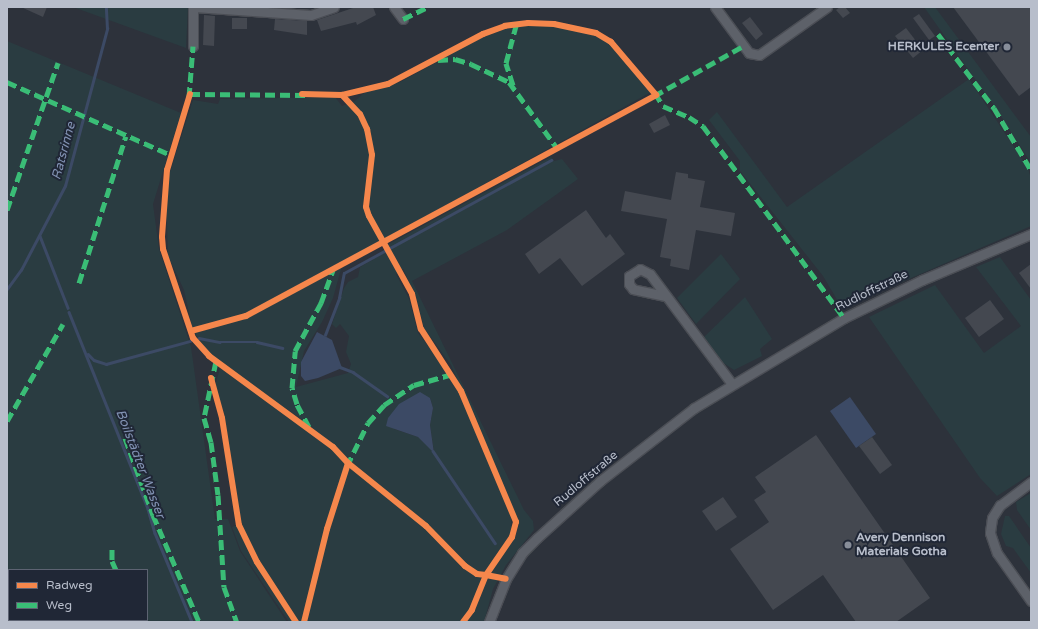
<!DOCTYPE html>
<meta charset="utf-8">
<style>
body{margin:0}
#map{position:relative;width:1038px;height:629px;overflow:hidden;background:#2d323b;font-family:"Varela Round",sans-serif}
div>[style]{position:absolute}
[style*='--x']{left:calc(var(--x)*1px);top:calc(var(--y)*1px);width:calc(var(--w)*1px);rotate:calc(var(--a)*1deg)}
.green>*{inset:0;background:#2a3c41}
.water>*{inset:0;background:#3c4a65}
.stream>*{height:2.5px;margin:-1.25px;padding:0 1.25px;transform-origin:1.25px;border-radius:1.25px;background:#3c4a65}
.building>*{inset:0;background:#444850}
.roads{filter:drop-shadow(1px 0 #4b4e55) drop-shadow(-1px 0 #4b4e55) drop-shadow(0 1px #4b4e55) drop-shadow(0 -1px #4b4e55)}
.minor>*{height:9px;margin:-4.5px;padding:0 4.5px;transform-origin:4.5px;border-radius:4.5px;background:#5d6169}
.quiet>*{height:5px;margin-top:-2.5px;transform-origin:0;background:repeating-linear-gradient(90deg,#3abd76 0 10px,transparent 0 15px)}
.cycleway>*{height:6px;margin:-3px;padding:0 3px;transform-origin:3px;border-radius:3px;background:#f5874c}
.dots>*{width:11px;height:11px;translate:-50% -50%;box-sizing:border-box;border:2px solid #202736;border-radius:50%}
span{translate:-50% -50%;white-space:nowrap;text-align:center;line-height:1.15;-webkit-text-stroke:4px #202736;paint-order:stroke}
.poi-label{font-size:12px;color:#b8becb;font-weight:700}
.right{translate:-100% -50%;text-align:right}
.left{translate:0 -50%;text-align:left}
.street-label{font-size:12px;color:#b8becb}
.water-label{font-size:13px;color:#8191b2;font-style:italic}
.frame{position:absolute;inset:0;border:8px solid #b8becb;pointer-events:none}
.legend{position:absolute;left:8px;top:569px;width:140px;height:52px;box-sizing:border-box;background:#202736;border:1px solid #5d6372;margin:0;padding:5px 7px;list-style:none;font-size:12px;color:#b8becb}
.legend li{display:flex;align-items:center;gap:8px;height:20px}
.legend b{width:20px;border:1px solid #5d6372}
</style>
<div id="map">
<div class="green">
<i style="clip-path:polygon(73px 7px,188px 7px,186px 48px)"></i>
<i style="clip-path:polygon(924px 7px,935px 7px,1031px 137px,1031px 163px,997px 110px)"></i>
<i style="clip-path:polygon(evenodd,525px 26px,560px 26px,603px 38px,623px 57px,651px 92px,343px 262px,333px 298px,322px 322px,304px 351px,296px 387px,348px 373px,351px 364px,346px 352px,349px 336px,340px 324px,336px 328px,332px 324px,344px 288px,348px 282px,358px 277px,360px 267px,390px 250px,387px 245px,551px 157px,554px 161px,562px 159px,578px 179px,507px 230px,412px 281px,524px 510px,533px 521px,534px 530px,506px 565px,493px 589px,484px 622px,289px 622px,241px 551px,232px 527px,241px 524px,224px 413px,215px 386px,220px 368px,302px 426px,305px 422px,214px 358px,200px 343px,192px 327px,184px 290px,168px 256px,166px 195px,169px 175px,193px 100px,218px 104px,220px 99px,335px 97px,342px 106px,355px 101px,364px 93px,400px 82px,439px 61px,463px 45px,505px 29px,525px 26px,403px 269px,416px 297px,424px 328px,451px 365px,519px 524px,515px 538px,498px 560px,494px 558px,512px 533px,511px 517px,459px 390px,444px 366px,418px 333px,409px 299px,396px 274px,403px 269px,525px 26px,430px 398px,433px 408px,430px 425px,434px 452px,418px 437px,394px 429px,430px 398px)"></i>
<i style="clip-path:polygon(evenodd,7px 41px,181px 113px,153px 204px,159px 249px,191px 347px,215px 519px,228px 519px,240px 551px,287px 622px,7px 622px,7px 41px,9px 570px,147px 570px,147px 620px,9px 620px,9px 570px)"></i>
<i style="clip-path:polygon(969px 79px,1028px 168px,1031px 179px,1031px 226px,842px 308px,823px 276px,740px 171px,740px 161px,709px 120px,717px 112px,787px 207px)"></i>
<i style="clip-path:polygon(721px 254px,740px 279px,696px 324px,677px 298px)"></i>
<i style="clip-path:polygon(1000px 257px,1031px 300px,1031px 474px,997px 496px,980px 478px,869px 317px,935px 285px,984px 353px,1021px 326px,976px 267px)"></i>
<i style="clip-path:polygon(745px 297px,772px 339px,760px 349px,762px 356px,734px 370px,722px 362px,704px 337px)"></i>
<i style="clip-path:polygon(1031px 493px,1031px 530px,1017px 510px,1016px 502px)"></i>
<i style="clip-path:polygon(1005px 516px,1009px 516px,1031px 548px,1031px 573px,1013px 548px,1006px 546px,1001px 534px)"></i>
</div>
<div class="water">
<i style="clip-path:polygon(317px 332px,332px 340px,342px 368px,318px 378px,305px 381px,301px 376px,301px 362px)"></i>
<i style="clip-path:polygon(420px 392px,430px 398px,433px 408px,430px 425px,434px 453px,418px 437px,386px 426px,388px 418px,399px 404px)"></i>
<i style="clip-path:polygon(850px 397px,876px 434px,856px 448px,830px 411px)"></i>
</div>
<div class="stream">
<i style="--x:40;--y:236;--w:77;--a:68.7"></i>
<i style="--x:7;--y:289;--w:24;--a:-54"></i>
<i style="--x:21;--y:270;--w:95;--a:-62.4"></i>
<i style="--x:65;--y:186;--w:163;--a:-75"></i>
<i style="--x:107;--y:29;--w:22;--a:-93"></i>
<i style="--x:69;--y:312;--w:212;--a:68.1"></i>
<i style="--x:148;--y:509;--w:25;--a:74"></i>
<i style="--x:155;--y:533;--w:96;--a:67.4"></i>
<i style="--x:325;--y:335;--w:40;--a:-69"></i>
<i style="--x:339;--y:298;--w:25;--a:-79"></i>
<i style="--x:344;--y:273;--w:236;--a:-28.6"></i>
<i style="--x:199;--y:338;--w:21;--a:11"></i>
<i style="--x:220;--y:342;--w:37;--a:0"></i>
<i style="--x:257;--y:342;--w:26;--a:13"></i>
<i style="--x:88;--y:354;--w:8;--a:45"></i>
<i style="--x:94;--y:360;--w:13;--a:18"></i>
<i style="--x:106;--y:364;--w:87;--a:-15.3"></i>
<i style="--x:340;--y:367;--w:14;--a:21"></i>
<i style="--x:353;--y:372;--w:42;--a:35.2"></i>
<i style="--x:433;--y:451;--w:111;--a:56"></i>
</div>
<div class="building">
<i style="clip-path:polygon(21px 7px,47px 7px,43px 17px)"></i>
<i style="clip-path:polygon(356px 7px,373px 7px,376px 15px,357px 25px,356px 22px,321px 31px,317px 20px)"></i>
<i style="clip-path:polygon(840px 7px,845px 7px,850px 13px,843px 18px,836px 10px)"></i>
<i style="clip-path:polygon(953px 7px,1031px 7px,1031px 87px,1019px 96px)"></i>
<i style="clip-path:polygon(919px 14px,935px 36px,929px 40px,913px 18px)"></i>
<i style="clip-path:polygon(204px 15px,215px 16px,214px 46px,203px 45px)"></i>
<i style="clip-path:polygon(750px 17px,763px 34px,756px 40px,742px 23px)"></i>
<i style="clip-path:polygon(232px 18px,247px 18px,247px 29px,232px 29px)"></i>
<i style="clip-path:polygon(275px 19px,307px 21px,307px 35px,274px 30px)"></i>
<i style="clip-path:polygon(906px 28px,923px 50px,913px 58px,895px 36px)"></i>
<i style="clip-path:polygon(665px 115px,670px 125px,654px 133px,649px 124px)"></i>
<i style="clip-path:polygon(676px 172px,688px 174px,688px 178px,705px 181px,700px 207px,735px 213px,731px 236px,696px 230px,689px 270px,670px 266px,671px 259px,660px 257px,667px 219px,621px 211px,625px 191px,671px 200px)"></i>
<i style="clip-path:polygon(586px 210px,606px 238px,610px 234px,625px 254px,582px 286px,560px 258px,539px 274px,525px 254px)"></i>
<i style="clip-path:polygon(1031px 264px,1031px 289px,1019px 273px)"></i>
<i style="clip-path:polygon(990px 300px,1004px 319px,979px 337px,965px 318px)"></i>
<i style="clip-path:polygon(816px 435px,930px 598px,896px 622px,856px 622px,823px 575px,773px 610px,730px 549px,769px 522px,754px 500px,766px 492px,755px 477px)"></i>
<i style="clip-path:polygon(872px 437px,892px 465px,880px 474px,859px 446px)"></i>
<i style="clip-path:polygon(723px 497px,737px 517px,716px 531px,702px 511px)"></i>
</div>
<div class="roads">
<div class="minor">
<i style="--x:194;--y:7;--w:117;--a:3.9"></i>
<i style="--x:311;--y:15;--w:24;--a:-19"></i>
<i style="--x:394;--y:7;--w:15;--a:53"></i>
<i style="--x:715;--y:7;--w:57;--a:53.5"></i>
<i style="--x:749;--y:53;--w:10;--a:11"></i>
<i style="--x:759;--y:55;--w:83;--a:-35.2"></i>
<i style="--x:193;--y:46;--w:39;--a:-90"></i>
<i style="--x:665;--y:296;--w:33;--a:-168"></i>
<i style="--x:633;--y:289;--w:6;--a:-129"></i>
<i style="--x:629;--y:284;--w:8;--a:-90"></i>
<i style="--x:629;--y:276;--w:13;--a:-32"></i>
<i style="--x:640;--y:269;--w:11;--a:27"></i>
<i style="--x:650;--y:274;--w:137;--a:53.3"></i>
<i style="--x:1031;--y:482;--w:39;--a:143"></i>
<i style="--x:1000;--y:505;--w:15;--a:122"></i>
<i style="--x:992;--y:518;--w:15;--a:98"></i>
<i style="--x:990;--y:533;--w:21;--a:71"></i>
<i style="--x:997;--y:553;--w:59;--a:54.7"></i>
<i style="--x:489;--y:622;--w:46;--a:-68.4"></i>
<i style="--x:506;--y:579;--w:31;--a:-58"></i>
<i style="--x:522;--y:553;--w:21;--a:-45"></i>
<i style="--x:537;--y:538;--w:85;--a:-42.1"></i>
<i style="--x:600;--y:481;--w:119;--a:-37.8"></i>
<i style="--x:694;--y:408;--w:175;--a:-31"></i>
<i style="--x:844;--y:318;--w:87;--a:-26"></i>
<i style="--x:922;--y:280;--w:118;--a:-22.9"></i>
</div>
</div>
<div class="quiet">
<i style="--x:403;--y:19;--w:28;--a:-26"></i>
<i style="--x:938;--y:34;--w:93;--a:52.9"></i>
<i style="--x:994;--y:108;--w:72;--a:59.2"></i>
<i style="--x:438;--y:60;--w:17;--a:-3"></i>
<i style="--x:455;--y:59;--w:17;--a:17"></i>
<i style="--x:471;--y:64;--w:42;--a:25.3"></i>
<i style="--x:509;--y:82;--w:82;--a:54"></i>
<i style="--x:7;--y:82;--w:180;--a:24"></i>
<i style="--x:513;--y:85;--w:23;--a:-108"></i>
<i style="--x:506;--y:63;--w:39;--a:-75"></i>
<i style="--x:655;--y:93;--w:15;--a:58"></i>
<i style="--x:663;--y:106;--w:28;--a:23"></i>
<i style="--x:689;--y:117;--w:17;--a:33"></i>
<i style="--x:703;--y:126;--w:238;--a:53.7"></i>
<i style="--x:190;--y:94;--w:115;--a:0.5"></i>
<i style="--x:654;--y:96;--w:102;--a:-29.3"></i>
<i style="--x:189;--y:97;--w:51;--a:-85.5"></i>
<i style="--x:7;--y:210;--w:156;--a:-70.9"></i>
<i style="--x:79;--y:283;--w:154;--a:-72.3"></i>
<i style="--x:216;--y:361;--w:58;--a:101.9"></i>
<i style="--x:204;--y:418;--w:25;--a:74"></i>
<i style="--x:211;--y:442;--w:53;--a:82.5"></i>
<i style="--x:218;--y:495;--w:92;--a:86.3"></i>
<i style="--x:224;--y:587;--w:37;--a:70"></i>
<i style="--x:7;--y:421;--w:112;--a:-60"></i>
<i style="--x:309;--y:427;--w:26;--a:-118"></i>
<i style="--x:297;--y:404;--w:17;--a:-107"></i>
<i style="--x:292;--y:388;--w:37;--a:-85"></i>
<i style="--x:295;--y:351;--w:55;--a:-61.6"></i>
<i style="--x:321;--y:303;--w:35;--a:-70"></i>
<i style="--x:125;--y:438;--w:82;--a:70"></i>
<i style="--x:153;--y:515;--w:116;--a:66.7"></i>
<i style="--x:347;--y:466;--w:48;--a:-64"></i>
<i style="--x:368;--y:423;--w:24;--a:-48"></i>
<i style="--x:384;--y:405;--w:36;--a:-34"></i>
<i style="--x:414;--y:385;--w:40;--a:-16"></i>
<i style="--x:112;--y:549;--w:12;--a:90"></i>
<i style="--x:112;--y:561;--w:10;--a:66"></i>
<i style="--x:7;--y:619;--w:2;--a:0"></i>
<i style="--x:16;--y:620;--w:13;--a:9"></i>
<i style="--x:140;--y:620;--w:2;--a:63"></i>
</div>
<div class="cycleway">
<i style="--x:190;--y:94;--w:79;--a:106.8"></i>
<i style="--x:167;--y:170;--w:67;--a:94.3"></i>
<i style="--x:162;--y:237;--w:12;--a:85"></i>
<i style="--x:163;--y:249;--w:94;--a:71.4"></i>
<i style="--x:193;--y:338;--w:24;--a:48"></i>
<i style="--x:209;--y:356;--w:154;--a:36.3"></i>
<i style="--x:333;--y:447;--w:22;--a:47"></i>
<i style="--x:348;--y:463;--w:100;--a:38.9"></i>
<i style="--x:426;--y:526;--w:56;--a:45.7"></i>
<i style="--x:465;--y:566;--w:14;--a:34"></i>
<i style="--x:477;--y:574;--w:9;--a:6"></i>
<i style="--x:486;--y:575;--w:38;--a:112"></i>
<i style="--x:472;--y:610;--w:15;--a:127"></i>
<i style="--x:342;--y:95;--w:26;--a:47"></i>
<i style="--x:360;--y:114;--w:17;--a:65"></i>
<i style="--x:367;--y:129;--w:26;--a:79"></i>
<i style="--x:372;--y:155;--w:52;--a:96.6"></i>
<i style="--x:366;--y:207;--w:9;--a:72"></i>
<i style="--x:369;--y:216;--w:89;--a:61.1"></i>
<i style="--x:412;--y:294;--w:36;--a:76"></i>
<i style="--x:421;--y:329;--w:74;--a:57.2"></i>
<i style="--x:461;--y:391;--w:142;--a:67.2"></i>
<i style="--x:516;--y:522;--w:16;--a:105"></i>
<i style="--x:512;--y:537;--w:46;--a:124.4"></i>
<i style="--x:486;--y:575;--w:20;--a:11"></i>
<i style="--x:191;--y:331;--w:57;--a:-15.3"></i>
<i style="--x:246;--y:316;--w:466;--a:-28.3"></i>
<i style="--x:656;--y:95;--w:70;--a:-130.3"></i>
<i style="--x:611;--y:42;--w:17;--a:-149"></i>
<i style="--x:596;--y:33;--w:43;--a:-167.9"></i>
<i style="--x:554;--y:24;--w:26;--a:-178"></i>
<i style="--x:528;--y:23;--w:23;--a:173"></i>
<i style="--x:505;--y:26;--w:23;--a:160"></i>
<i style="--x:483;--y:34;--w:107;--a:152.2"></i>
<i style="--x:388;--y:84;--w:47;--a:166.6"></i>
<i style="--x:342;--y:95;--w:40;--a:-178.6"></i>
<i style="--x:211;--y:378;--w:41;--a:74.6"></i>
<i style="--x:222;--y:418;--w:108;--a:81"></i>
<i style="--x:239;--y:525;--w:41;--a:64.1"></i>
<i style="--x:257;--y:562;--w:72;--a:57"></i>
<i style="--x:304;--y:622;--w:96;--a:-76.1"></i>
<i style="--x:327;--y:529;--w:69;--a:-72.3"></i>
</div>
<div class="dots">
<i style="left:1007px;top:47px;background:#878d99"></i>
<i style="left:848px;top:545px;background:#878d99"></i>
</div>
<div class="poi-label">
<span class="right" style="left:999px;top:47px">HERKULES Ecenter</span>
<span class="left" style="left:856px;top:545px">Avery Dennison<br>Materials Gotha</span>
</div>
<div class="street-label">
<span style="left:872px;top:291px;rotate:-26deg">Rudloffstraße</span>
<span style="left:586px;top:479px;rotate:-40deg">Rudloffstraße</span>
</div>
<div class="water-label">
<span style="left:64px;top:151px;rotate:-75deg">Ratsrinne</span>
<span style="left:140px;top:464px;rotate:69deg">Boilstädter Wasser</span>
</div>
<div class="frame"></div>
<ul class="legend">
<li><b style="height:5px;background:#f5874c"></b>Radweg</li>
<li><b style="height:5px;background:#3abd76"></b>Weg</li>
</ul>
</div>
